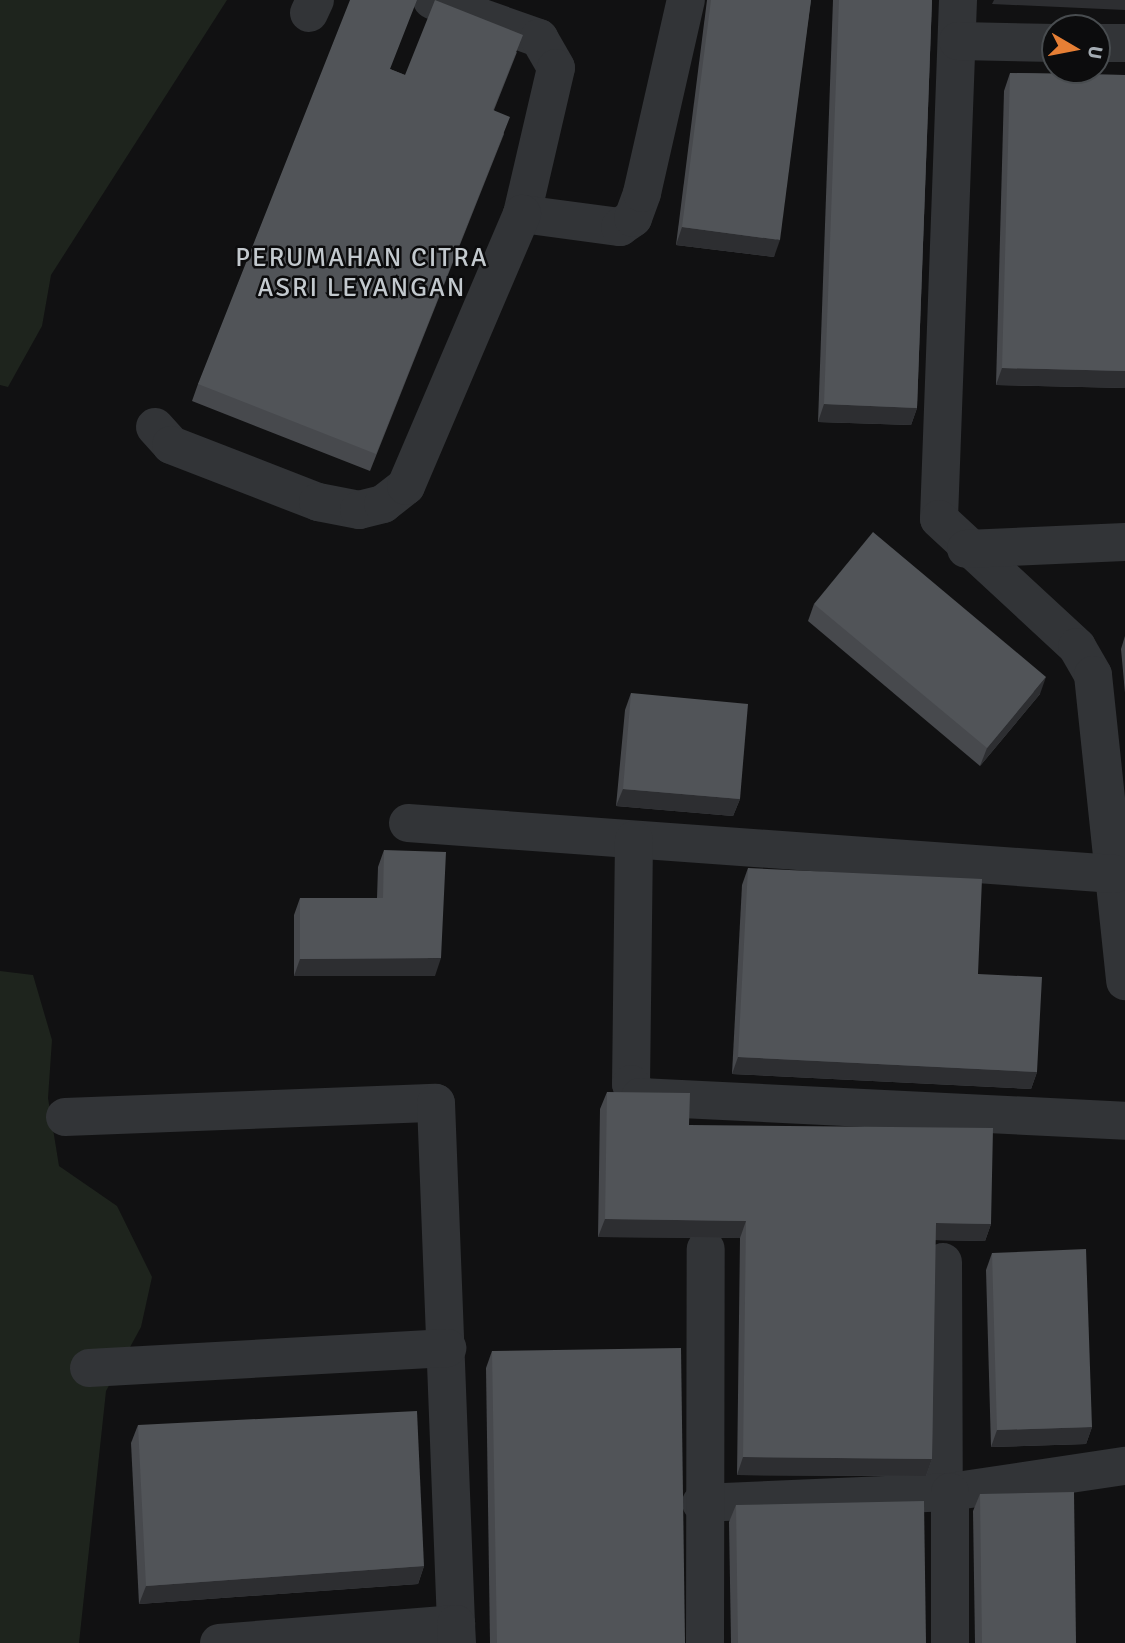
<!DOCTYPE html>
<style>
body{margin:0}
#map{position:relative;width:1125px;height:1643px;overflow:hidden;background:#111112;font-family:Signika,sans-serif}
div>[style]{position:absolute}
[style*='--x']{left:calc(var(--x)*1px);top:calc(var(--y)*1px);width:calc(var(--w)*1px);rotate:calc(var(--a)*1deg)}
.green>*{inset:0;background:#1e241d}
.minor>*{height:38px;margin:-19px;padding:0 19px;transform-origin:19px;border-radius:19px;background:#323437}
.wall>*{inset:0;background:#47494d}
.shaded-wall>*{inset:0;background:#2d2e31}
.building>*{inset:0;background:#515458}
span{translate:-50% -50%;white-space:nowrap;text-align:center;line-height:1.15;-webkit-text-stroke:5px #0c0c0d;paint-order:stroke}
.neighbourhood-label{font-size:26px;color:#c3c9ce;letter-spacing:2px}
.north{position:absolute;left:1041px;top:14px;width:70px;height:70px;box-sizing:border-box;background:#0c0c0d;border:2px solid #484c4f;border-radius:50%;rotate:100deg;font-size:19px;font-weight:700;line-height:28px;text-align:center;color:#a3abb2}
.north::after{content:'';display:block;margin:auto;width:24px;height:32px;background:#e67f35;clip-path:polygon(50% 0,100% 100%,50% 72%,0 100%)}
</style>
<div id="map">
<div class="green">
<i style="clip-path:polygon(0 0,227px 0,51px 275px,42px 326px,8px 387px,0 385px)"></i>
<i style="clip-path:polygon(0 971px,33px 975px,52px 1040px,48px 1098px,59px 1166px,117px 1206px,152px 1277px,141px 1327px,106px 1391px,79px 1643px,0 1643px)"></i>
</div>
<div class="minor">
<i style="--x:432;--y:0;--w:114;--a:19.6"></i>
<i style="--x:539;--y:38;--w:34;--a:60"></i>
<i style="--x:556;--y:68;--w:150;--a:103.1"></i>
<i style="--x:522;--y:214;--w:99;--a:7.6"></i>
<i style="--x:620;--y:227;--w:16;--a:-35"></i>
<i style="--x:633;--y:218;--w:27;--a:-70"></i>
<i style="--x:642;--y:193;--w:198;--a:-77.2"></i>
<i style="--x:958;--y:0;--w:519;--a:92.1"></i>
<i style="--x:939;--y:519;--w:188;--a:42.8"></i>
<i style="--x:1077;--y:647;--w:32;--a:60"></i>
<i style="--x:1093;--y:675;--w:308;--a:84"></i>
<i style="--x:309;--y:13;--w:14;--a:-65"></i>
<i style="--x:958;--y:41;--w:97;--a:1.2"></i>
<i style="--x:1097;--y:43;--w:28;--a:0"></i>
<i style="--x:155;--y:427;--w:24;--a:48"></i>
<i style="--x:171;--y:445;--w:158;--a:21.2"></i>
<i style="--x:318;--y:502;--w:42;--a:11"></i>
<i style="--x:359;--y:510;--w:25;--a:-14"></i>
<i style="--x:383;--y:504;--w:29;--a:-38"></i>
<i style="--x:406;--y:486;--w:296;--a:-66.9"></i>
<i style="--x:966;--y:549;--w:159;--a:-2.5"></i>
<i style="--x:408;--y:823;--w:708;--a:4.13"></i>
<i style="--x:634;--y:840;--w:244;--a:90.7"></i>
<i style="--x:631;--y:1084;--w:16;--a:55"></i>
<i style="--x:640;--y:1097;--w:486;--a:2.8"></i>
<i style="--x:65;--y:1117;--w:371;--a:-2.2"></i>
<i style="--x:436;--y:1103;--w:521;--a:87.8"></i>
<i style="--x:943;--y:1262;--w:230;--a:89.8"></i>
<i style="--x:89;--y:1368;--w:359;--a:-3.2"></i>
<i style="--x:701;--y:1503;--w:249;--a:-2.5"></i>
<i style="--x:950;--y:1492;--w:177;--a:-8.5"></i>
<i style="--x:219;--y:1643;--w:238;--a:-4.6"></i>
<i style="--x:456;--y:1624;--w:19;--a:87"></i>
<i style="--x:705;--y:1643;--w:394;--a:-89.9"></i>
<i style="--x:950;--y:1643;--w:151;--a:-90"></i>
</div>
<div class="wall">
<i style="clip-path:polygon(707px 0,811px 0,774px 257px,676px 245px)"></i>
<i style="clip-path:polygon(833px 0,932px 0,917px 408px,911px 425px,818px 422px)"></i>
<i style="clip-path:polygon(517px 52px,494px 110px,504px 134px,370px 471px,192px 401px,198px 384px,390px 69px,405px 75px)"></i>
<i style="clip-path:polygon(1010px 73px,1125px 75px,1125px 388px,996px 385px,1004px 91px)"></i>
<i style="clip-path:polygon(814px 604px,1040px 694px,980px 766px,808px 621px)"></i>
<i style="clip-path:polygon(1125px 636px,1125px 693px,1121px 649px)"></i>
<i style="clip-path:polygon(631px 693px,740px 799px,733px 816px,616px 806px,625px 710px)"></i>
<i style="clip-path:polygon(384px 850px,435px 976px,294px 976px,294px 915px,300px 898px,377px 898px,378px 867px)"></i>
<i style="clip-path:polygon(748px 868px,978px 974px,1037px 1072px,1031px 1089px,732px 1074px,742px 885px)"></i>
<i style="clip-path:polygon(607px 1092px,689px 1125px,991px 1224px,985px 1241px,935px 1240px,932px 1459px,926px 1476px,737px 1475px,740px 1238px,598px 1237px,600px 1109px)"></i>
<i style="clip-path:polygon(992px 1253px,1092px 1427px,1086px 1444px,991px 1447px,986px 1270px)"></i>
<i style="clip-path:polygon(492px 1351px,685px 1643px,490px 1643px,486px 1368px)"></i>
<i style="clip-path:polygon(138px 1425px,424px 1566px,418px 1584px,139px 1604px,131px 1443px)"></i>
<i style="clip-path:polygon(980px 1494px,1076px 1643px,975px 1643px,973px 1511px)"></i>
<i style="clip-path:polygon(736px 1505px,926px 1643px,731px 1643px,729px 1522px)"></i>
</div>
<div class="shaded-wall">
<i style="clip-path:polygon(994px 0,1125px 0,1125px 10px,992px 4px)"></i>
<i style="clip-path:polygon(682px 227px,780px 240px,774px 257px,676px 245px)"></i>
<i style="clip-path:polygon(1002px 368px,1125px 371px,1125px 388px,996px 385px)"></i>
<i style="clip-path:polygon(824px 404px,917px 408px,911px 425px,818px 422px)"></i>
<i style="clip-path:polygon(1046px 677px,1040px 694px,980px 766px,987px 748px)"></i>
<i style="clip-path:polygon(623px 789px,740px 799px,733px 816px,616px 806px)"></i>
<i style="clip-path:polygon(441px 958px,435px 976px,294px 976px,300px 959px)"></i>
<i style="clip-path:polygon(738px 1057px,1037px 1072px,1031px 1089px,732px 1074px)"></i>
<i style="clip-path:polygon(605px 1219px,746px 1221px,740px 1238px,598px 1237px)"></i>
<i style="clip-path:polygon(936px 1223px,991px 1224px,985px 1241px,929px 1240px)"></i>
<i style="clip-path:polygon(1092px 1427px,1086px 1444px,991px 1447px,997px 1430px)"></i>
<i style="clip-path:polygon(743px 1457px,932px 1459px,926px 1476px,737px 1475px)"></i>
<i style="clip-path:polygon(424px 1566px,418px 1584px,139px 1604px,146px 1586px)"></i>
</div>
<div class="building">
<i style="clip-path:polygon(350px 0,417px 0,390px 69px,405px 75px,435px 0,523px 35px,493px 110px,510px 117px,376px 454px,198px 384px)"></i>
<i style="clip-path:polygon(711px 0,811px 0,780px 240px,682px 227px)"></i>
<i style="clip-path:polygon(839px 0,932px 0,917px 408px,824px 404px)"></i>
<i style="clip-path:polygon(1010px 73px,1125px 75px,1125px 371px,1002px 368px)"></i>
<i style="clip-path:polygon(873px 532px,1046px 677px,987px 748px,814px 604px)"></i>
<i style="clip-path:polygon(631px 693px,748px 704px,740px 799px,623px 789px)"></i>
<i style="clip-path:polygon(384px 850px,446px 852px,441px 958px,300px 959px,300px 898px,383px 898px)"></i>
<i style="clip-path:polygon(748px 868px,982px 879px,978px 974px,1042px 977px,1037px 1072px,738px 1057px)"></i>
<i style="clip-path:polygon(607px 1092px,690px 1093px,689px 1125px,993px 1128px,991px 1224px,936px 1223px,932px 1459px,743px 1457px,746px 1221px,605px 1219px)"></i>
<i style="clip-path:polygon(1086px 1249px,1092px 1427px,997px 1430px,992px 1253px)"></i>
<i style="clip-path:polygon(681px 1348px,685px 1643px,497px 1643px,492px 1351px)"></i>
<i style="clip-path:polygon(417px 1411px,424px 1566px,146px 1586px,138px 1425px)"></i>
<i style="clip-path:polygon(1074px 1492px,1076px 1643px,982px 1643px,980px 1494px)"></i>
<i style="clip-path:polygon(924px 1501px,926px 1643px,738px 1643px,736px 1505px)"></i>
</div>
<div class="neighbourhood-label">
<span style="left:362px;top:274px">PERUMAHAN CITRA<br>ASRI LEYANGAN</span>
</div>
<div class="north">U</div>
</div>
